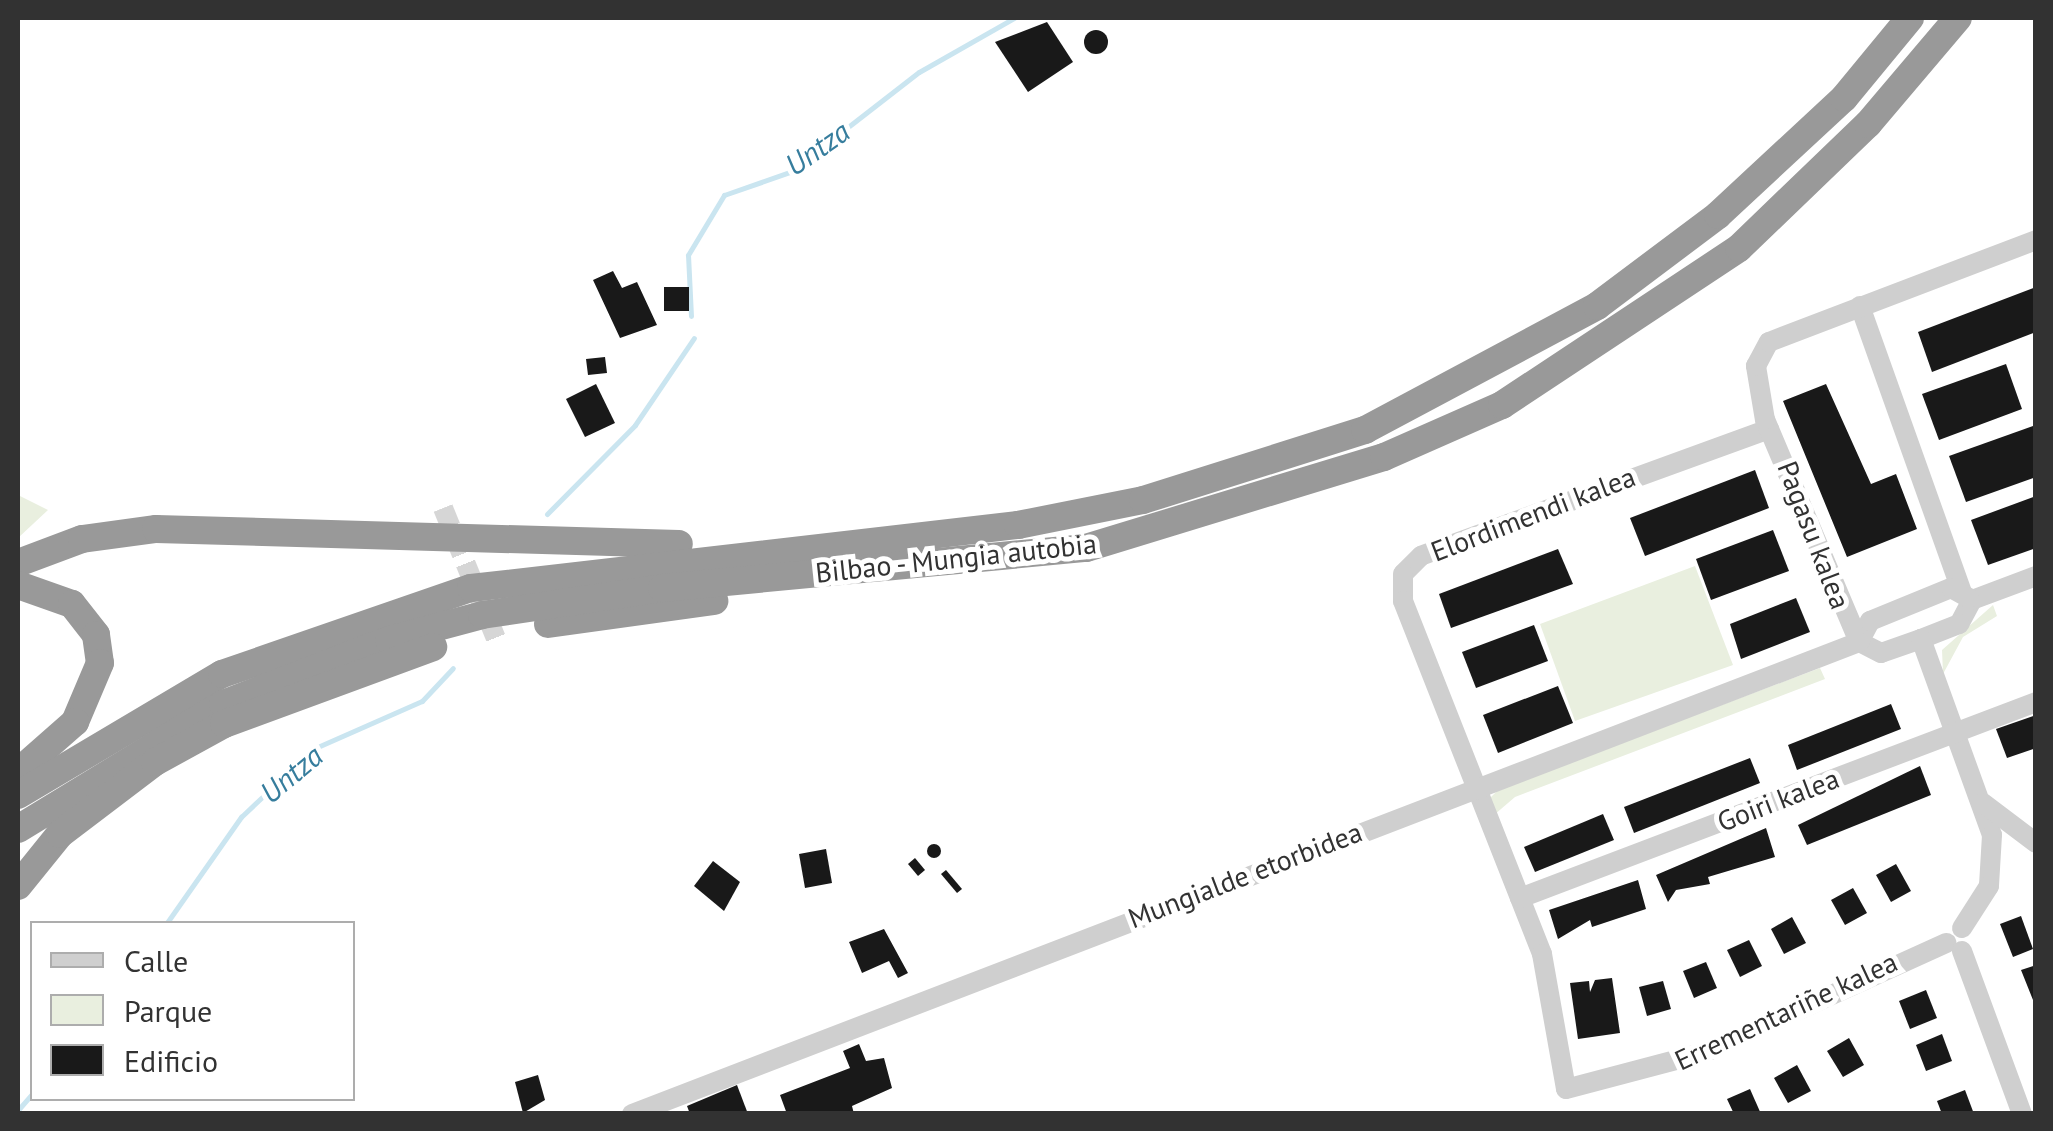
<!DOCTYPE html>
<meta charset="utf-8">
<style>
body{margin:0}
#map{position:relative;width:2053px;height:1131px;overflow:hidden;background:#fff;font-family:"PT Sans",sans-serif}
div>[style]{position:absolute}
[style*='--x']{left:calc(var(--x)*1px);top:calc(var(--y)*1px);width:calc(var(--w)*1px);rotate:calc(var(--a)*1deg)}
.green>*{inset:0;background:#e9efdf}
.stream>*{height:5px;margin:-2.5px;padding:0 2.5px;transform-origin:2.5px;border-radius:2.5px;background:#cae5f0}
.building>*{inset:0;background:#191919}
.round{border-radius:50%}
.minor-tunnel>*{height:20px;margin-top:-10px;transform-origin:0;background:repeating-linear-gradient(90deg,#d6d6d6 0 20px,transparent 0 30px)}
.minor>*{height:20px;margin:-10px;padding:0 10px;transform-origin:10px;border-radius:10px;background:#cfcfcf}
.highway>*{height:28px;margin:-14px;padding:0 14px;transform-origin:14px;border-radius:14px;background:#999}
span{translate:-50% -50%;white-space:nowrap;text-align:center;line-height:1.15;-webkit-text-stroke:10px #fff;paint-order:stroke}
.street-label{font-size:28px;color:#323232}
.water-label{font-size:30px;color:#367d9d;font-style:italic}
.frame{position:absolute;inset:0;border:20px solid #323232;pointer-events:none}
.legend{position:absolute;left:30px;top:921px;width:325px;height:180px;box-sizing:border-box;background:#fff;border:2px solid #adadad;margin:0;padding:12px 18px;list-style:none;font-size:30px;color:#323232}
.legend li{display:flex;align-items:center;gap:20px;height:50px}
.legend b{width:50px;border:2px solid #adadad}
</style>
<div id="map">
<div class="green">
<i style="clip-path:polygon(18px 495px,48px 510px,18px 538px)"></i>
<i style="clip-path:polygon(1695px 566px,1733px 665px,1575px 721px,1540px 624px)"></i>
<i style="clip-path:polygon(1993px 605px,1997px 616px,1963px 637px,1943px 674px,1942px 650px)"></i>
<i style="clip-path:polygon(1820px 668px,1825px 679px,1515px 797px,1494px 815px,1489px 799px,1499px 789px)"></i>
</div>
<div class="stream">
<i style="--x:691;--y:316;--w:61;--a:-92.8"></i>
<i style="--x:688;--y:255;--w:70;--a:-59"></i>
<i style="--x:724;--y:195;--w:70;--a:-19.2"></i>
<i style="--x:790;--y:172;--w:163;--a:-37.8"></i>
<i style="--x:919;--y:72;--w:109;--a:-29.6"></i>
<i style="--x:547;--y:514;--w:125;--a:-45.3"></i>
<i style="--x:635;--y:425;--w:105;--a:-55.9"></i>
<i style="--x:166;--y:924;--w:131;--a:-55"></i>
<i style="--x:241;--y:817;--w:99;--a:-43.4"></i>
<i style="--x:313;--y:749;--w:119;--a:-23.8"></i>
<i style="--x:422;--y:701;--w:45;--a:-46.8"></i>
<i style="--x:18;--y:1110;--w:21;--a:-49"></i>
</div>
<div class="building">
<i style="clip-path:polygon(1047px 22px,1073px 62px,1028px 92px,995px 42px)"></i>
<i class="round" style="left:1084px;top:30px;width:24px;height:24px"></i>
<i style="clip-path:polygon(613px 271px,622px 288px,637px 282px,657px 325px,620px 338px,593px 280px)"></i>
<i style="clip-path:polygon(664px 287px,689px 287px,689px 311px,664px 311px)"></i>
<i style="clip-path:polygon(2036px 287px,2036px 332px,1932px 372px,1918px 332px)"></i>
<i style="clip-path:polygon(605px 357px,607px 373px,588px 375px,586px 359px)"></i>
<i style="clip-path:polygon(2006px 364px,2022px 409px,1939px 440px,1922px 394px)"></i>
<i style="clip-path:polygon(596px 384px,615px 423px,585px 437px,566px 399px)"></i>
<i style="clip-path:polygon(1826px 384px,1871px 484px,1896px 474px,1917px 529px,1847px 557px,1783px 401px)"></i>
<i style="clip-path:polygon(2033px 426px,2036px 477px,1966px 502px,1949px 456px)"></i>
<i style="clip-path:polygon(1755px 470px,1769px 508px,1645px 556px,1630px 518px)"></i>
<i style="clip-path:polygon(2036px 496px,2036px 548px,1988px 565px,1971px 520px)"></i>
<i style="clip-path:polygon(1773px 530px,1789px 571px,1711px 600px,1696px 559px)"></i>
<i style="clip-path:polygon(1558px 549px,1573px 584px,1451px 628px,1439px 594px)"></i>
<i style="clip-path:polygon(1796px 598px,1810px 632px,1741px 659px,1730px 624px)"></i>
<i style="clip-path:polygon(1534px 625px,1548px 661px,1476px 688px,1462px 652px)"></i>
<i style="clip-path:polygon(1558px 686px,1573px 723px,1498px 753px,1483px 715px)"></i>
<i style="clip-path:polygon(1891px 704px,1901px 729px,1797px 770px,1788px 745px)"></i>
<i style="clip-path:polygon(2036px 715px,2036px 748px,2007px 758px,1996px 729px)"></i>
<i style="clip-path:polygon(1750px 758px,1760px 783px,1634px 833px,1624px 807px)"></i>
<i style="clip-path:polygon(1920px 766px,1931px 795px,1807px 845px,1798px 825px)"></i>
<i style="clip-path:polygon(1603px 814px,1614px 840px,1535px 872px,1524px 847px)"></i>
<i style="clip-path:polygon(1766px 828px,1775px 857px,1708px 877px,1710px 884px,1676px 890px,1668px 902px,1656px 875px)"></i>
<i class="round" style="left:927px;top:844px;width:14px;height:14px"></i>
<i style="clip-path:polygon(826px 849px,832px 883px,805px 888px,799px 854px)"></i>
<i style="clip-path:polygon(915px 858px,925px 870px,918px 876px,908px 864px)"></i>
<i style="clip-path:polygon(713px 861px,740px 882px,724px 911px,694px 886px)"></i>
<i style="clip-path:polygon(1896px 864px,1911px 891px,1891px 902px,1876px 875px)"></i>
<i style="clip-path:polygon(946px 870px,962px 889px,957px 893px,941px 874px)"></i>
<i style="clip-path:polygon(1638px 880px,1646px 909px,1592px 927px,1590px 920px,1558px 939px,1549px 910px)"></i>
<i style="clip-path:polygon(1853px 888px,1867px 913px,1845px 925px,1831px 900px)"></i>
<i style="clip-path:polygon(2021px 916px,2033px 949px,2013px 957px,2000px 924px)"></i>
<i style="clip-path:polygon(1792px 917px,1806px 943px,1784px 954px,1771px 929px)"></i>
<i style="clip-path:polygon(884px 929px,908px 973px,898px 978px,889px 961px,862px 973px,849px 942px)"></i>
<i style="clip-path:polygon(1749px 940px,1762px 966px,1740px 977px,1727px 950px)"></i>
<i style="clip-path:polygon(1706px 962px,1717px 988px,1694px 998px,1683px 971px)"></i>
<i style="clip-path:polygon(2036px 965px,2036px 1005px,2035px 1005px,2021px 970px)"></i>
<i style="clip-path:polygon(1612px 978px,1620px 1033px,1578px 1039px,1570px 983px,1589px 981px,1590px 992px,1595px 980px)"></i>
<i style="clip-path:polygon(1663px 981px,1671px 1009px,1647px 1016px,1639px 987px)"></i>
<i style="clip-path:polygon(1926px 990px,1937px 1018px,1910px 1029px,1899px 1001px)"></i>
<i style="clip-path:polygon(1942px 1034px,1952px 1061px,1926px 1071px,1916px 1045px)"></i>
<i style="clip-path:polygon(1849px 1038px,1864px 1065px,1843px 1077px,1827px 1051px)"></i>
<i style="clip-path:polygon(859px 1044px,866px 1061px,884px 1058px,892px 1088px,852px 1106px,854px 1114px,787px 1114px,780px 1095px,850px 1068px,843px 1051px)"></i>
<i style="clip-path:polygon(1797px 1065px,1811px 1091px,1788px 1103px,1774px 1078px)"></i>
<i style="clip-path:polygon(538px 1075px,545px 1100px,523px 1113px,515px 1082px)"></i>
<i style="clip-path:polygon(737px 1085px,748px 1114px,690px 1114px,687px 1106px)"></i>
<i style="clip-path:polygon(1750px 1089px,1761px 1114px,1734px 1114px,1727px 1099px)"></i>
<i style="clip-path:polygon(1965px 1090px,1974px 1114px,1942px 1114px,1937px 1101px)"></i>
</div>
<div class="minor-tunnel">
<i style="--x:443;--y:508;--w:149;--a:67.9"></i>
</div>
<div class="minor">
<i style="--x:1860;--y:306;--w:304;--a:70.4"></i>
<i style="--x:1769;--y:429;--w:370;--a:160"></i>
<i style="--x:1421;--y:556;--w:25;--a:135"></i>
<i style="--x:1403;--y:574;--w:27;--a:90"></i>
<i style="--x:1403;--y:601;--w:379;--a:68.5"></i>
<i style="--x:1542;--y:954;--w:137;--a:79.9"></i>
<i style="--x:1566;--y:1089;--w:145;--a:-14.8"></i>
<i style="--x:1706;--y:1052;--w:264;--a:-24.4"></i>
<i style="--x:1972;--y:600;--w:27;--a:118"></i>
<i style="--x:1959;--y:624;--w:41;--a:158.5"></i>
<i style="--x:1921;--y:639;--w:42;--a:160.7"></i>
<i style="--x:1881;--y:653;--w:25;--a:-153"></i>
<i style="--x:1859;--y:642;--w:241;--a:-112.9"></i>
<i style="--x:1765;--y:420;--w:55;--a:-99.5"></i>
<i style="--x:1756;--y:366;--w:27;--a:-62"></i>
<i style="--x:1769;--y:342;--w:286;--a:-20.9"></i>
<i style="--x:1972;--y:600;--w:68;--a:-20.6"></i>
<i style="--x:1921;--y:639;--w:208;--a:70.1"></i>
<i style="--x:1992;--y:835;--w:51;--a:93.4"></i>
<i style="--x:1989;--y:886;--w:50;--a:122.7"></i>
<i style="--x:1859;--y:642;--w:24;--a:-62"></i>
<i style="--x:1870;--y:621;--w:87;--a:-22.2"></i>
<i style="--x:1951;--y:588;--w:21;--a:29"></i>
<i style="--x:1983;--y:803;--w:66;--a:37"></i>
<i style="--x:1520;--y:898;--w:552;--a:-20.8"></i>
<i style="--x:1962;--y:951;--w:174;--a:69.8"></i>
<i style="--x:632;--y:1114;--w:1315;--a:-21.04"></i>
</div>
<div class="highway">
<i style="--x:18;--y:563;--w:68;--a:-20.6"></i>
<i style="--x:82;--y:539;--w:75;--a:-7.7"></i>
<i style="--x:156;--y:529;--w:523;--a:1.64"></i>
<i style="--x:18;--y:585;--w:57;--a:19.4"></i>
<i style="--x:72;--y:604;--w:39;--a:52"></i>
<i style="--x:96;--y:635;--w:28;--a:82"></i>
<i style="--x:100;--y:663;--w:64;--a:113"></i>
<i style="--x:75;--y:722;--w:76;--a:138.7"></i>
<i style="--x:548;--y:624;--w:168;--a:-7.9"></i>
<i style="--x:18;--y:795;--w:237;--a:-30.7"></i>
<i style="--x:222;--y:674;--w:263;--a:-19.1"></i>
<i style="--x:471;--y:588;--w:551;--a:-6.57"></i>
<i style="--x:1018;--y:525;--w:127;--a:-11.3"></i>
<i style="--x:1143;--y:500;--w:233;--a:-17.5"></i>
<i style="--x:1365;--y:430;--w:263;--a:-28.1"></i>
<i style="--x:1597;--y:306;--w:151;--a:-36.9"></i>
<i style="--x:1718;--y:215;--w:172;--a:-42.9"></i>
<i style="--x:1844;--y:98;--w:104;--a:-50.5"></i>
<i style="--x:18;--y:829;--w:240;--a:-31.4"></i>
<i style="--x:223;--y:704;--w:178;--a:-21.1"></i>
<i style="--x:389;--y:640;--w:96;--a:-15"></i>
<i style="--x:482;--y:615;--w:182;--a:-8.5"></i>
<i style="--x:662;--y:588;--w:426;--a:-5.4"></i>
<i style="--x:1086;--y:548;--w:312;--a:-17"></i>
<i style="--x:1384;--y:457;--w:129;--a:-23.8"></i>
<i style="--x:1502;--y:405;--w:284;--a:-33.5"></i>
<i style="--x:1739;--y:248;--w:179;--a:-43.9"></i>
<i style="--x:1868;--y:124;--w:139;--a:-49.7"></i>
<i style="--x:18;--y:886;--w:67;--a:-51.1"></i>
<i style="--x:60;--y:834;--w:119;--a:-37.2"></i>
<i style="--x:155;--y:762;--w:79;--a:-28.8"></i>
<i style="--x:224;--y:724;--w:223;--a:-20.2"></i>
</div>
<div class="street-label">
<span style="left:1533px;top:514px;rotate:-21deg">Elordimendi kalea</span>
<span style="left:1814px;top:535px;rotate:69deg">Pagasu kalea</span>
<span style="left:956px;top:558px;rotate:-6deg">Bilbao - Mungia autobia</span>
<span style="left:1778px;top:800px;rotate:-21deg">Goiri kalea</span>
<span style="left:1245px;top:875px;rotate:-21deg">Mungialde etorbidea</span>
<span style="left:1786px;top:1011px;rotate:-25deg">Errementariñe kalea</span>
</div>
<div class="water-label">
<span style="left:817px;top:148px;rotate:-35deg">Untza</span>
<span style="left:291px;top:774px;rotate:-40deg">Untza</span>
</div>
<div class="frame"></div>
<ul class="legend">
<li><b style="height:12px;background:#cfcfcf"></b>Calle</li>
<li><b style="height:28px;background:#e9efdf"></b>Parque</li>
<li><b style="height:28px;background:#191919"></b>Edificio</li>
</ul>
</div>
